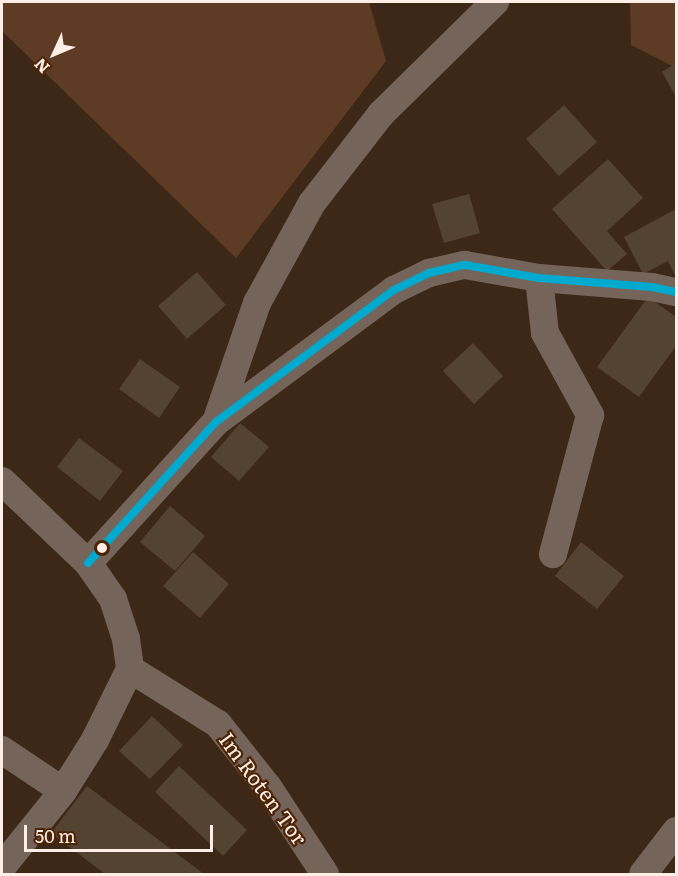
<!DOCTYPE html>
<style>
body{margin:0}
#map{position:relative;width:678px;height:876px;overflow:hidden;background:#3d2716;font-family:Literata,serif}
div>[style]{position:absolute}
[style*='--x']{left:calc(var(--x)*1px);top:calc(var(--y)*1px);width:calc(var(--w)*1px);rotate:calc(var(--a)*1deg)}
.green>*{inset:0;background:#5e3b24}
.building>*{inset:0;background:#544330}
.minor>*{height:28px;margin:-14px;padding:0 14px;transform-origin:14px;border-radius:14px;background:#756459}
.bus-1>*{height:8px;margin:-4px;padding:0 4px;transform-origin:4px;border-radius:4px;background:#00a9ce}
.dots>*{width:16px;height:16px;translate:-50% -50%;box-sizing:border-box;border:3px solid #4c2507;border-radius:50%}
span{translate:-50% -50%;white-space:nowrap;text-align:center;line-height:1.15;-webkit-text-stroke:4.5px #4c2507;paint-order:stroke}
.street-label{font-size:21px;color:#feeee5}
.frame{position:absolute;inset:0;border:3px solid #feeee5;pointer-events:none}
.north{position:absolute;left:24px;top:24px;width:60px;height:60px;-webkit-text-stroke:4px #4c2507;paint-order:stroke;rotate:226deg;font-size:16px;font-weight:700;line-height:24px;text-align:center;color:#feeee5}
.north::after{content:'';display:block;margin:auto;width:21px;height:27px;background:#feeee5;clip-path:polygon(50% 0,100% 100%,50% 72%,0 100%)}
.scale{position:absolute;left:24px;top:825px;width:189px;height:27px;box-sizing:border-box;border:3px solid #feeee5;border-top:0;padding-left:8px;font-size:18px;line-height:21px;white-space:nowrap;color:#feeee5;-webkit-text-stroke:4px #4c2507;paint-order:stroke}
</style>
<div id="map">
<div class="green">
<i style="clip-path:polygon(2px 2px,369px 2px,386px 61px,236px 258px,2px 31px)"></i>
<i style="clip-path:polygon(630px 2px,676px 2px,676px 68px,631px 45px)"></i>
</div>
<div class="building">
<i style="clip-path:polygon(676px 63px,676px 97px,662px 72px)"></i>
<i style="clip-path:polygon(564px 105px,597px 142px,559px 176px,526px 139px)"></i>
<i style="clip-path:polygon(608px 159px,643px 198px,607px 231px,627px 254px,607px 271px,552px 209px)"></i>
<i style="clip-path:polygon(469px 194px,480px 233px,444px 243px,432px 204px)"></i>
<i style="clip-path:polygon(676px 209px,676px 278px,668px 261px,643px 274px,624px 237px)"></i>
<i style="clip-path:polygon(197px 272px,226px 305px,187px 339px,158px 306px)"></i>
<i style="clip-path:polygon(648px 297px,676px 317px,676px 346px,639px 397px,597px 367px)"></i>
<i style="clip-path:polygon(473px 343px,503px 376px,474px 404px,443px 371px)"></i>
<i style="clip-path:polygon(140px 359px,180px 387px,159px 418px,119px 389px)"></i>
<i style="clip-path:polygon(240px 423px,269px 447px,239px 481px,211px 457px)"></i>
<i style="clip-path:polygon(79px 438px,123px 471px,100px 501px,57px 467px)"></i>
<i style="clip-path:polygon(170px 506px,205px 536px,175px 571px,140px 542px)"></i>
<i style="clip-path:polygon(581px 542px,624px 576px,597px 609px,555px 576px)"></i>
<i style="clip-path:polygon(193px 552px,229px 584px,200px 618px,163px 586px)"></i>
<i style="clip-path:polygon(152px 716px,183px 745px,150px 779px,119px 751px)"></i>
<i style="clip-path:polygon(179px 766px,247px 830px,223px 856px,155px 792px)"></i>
<i style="clip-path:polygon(87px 786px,204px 874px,105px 874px,51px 833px)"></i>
</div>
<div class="minor">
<i style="--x:539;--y:278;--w:55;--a:83.8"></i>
<i style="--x:545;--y:333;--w:94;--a:61.2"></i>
<i style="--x:590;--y:415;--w:144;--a:104.9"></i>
<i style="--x:216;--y:422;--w:126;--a:-71"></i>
<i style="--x:257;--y:303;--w:114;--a:-61.2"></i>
<i style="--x:312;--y:203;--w:113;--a:-52.2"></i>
<i style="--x:381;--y:114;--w:160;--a:-44.5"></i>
<i style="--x:2;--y:481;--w:119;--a:43.6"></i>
<i style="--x:88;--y:563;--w:44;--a:55.2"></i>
<i style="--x:113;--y:599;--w:42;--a:72"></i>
<i style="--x:126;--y:639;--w:30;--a:82"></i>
<i style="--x:88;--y:563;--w:190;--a:-47.8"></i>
<i style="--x:216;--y:422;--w:222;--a:-36.6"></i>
<i style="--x:394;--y:290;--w:39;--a:-26"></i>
<i style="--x:429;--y:273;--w:37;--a:-13"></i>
<i style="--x:465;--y:265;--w:75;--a:10"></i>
<i style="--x:539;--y:278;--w:113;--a:4.6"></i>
<i style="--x:652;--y:287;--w:25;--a:12"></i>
<i style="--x:130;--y:669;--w:104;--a:32"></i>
<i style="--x:218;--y:724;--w:80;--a:51.6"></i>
<i style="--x:268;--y:787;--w:104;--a:56.8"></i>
<i style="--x:2;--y:750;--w:73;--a:33.9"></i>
<i style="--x:2;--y:867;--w:97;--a:-51.2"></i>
<i style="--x:63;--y:791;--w:60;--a:-57.9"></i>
<i style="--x:95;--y:740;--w:79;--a:-63.8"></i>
<i style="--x:643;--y:874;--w:54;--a:-52.5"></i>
</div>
<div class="bus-1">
<i style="--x:88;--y:563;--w:190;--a:-47.8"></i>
<i style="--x:216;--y:422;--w:222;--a:-36.6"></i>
<i style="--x:394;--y:290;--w:39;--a:-26"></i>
<i style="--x:429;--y:273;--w:37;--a:-13"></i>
<i style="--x:465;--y:265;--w:75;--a:10"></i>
<i style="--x:539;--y:278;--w:113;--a:4.6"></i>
<i style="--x:652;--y:287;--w:25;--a:12"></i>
</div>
<div class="dots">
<i style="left:102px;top:548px;background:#feeee5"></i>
</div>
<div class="street-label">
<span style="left:264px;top:788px;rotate:54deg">Im Roten Tor</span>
</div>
<div class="frame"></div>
<div class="north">N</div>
<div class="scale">50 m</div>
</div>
